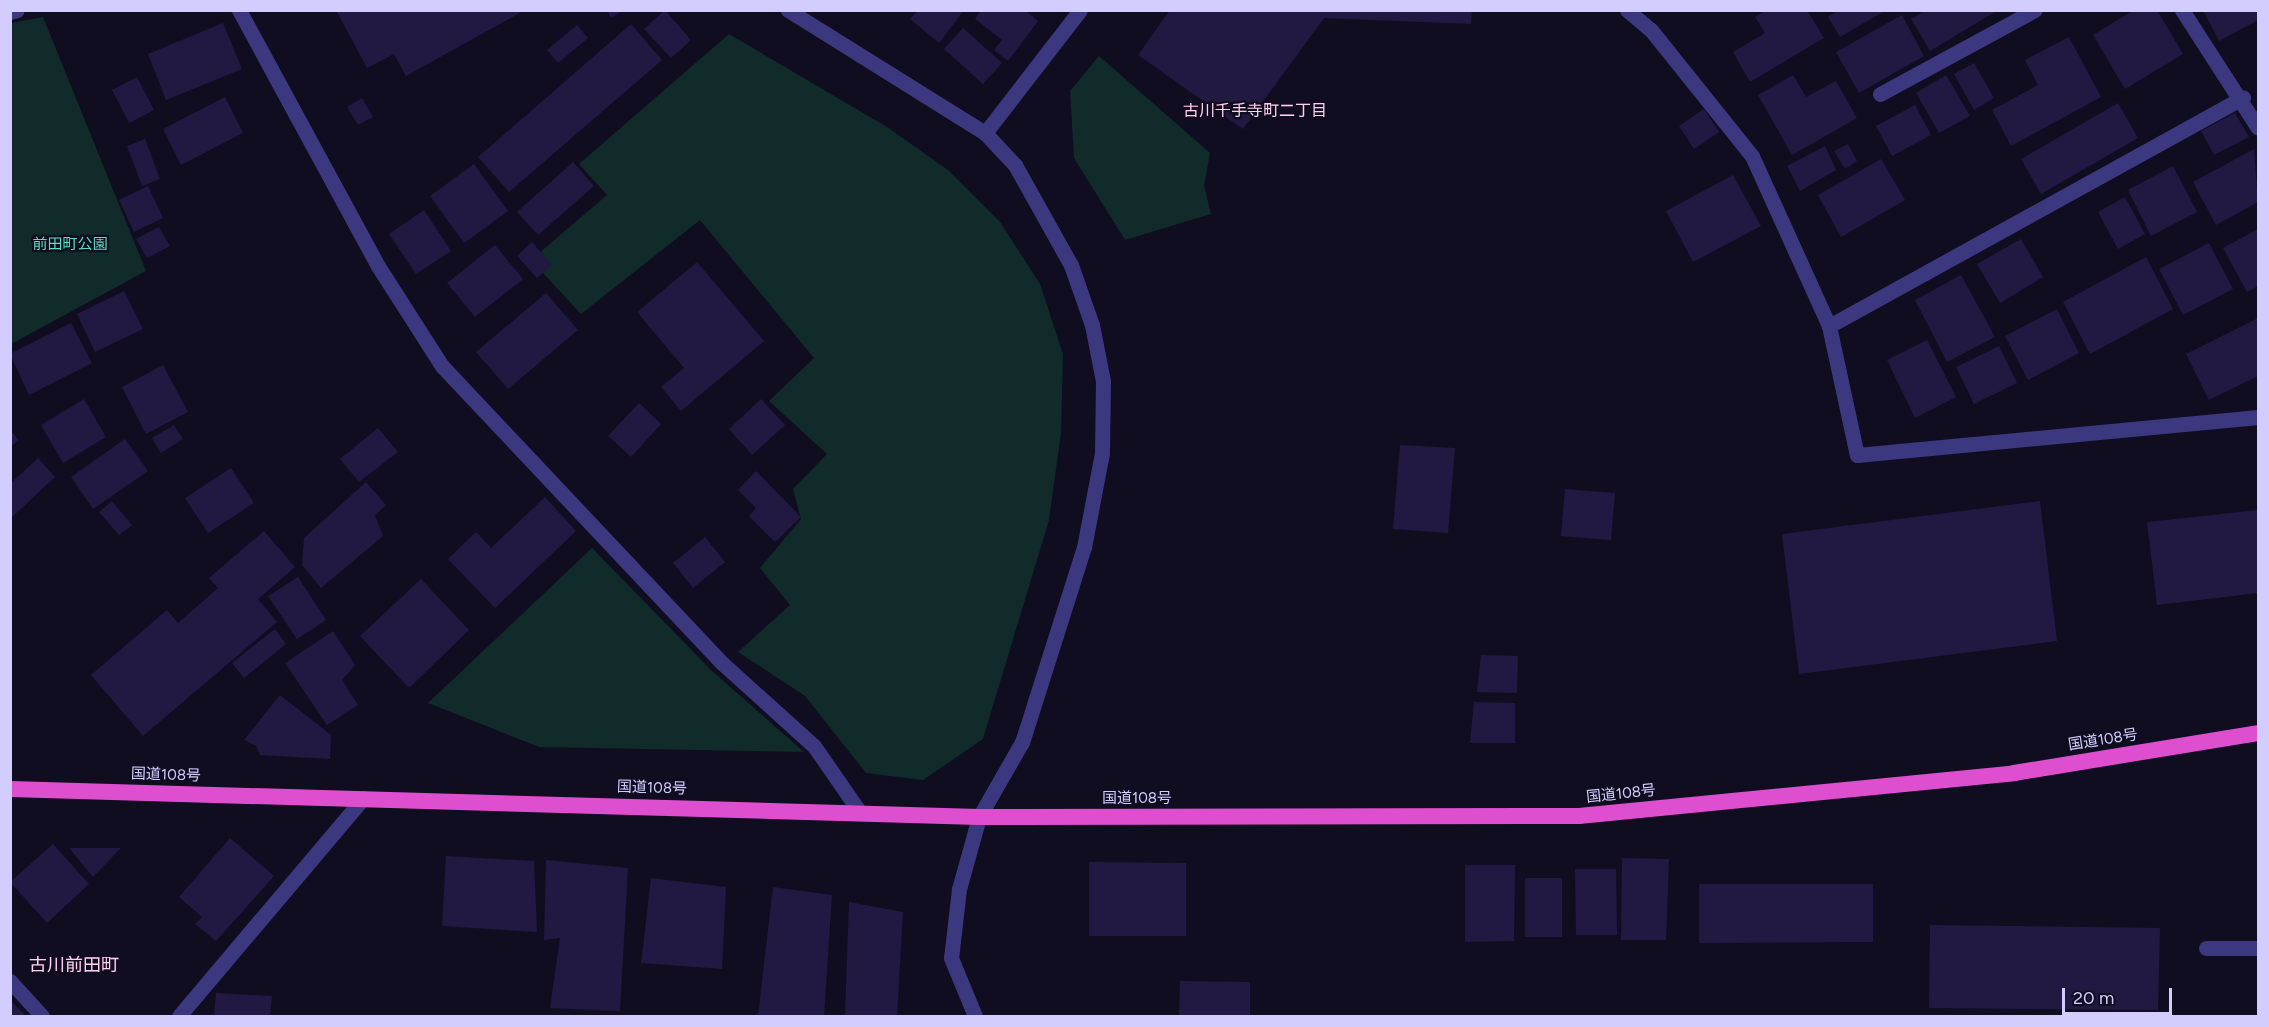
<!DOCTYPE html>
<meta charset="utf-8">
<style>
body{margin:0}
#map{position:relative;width:2269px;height:1027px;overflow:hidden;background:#100d21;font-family:Figtree,"Noto Sans JP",sans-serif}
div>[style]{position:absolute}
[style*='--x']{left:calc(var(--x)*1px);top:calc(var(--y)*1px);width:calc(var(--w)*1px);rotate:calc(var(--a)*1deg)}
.green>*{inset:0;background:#102b2a}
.building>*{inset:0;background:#211942}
.minor>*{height:15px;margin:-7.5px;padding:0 7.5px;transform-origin:7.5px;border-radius:7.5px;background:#3b3880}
.tertiary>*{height:15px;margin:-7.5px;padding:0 7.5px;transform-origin:7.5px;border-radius:7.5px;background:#3b3880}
.trunk>*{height:16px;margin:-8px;padding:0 8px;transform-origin:8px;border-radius:8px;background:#de4fcf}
span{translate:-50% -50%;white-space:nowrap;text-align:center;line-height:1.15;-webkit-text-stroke:4.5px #100d21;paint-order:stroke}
.park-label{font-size:15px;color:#5adebd}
.street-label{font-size:15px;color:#d3cdff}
.neighbourhood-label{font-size:16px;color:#ffcfee}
.quarter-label{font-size:18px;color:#ffcfee}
.frame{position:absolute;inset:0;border:12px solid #d3cdff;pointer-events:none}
.scale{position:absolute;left:2062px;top:988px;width:110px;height:27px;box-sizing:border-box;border:3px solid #d3cdff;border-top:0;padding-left:8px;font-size:18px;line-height:21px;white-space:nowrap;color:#d3cdff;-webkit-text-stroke:4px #100d21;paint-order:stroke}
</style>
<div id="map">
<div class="green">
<i style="clip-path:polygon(43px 17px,146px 271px,11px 344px,11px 23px)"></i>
<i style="clip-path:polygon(729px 34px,887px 127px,948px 170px,1000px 222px,1040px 284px,1063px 354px,1061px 433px,1049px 520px,983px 739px,923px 780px,866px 773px,805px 696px,738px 652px,790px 605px,760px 568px,801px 519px,793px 489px,827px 454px,769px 401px,814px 358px,700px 220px,581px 314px,531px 260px,607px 195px,579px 164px)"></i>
<i style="clip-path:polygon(1099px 56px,1210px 153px,1204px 186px,1211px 214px,1125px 240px,1074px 158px,1070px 91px)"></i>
<i style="clip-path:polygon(592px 548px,712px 671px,804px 752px,539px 747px,428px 703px)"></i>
</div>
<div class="building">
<i style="clip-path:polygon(336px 10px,525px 10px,406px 76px,394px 54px,367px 68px)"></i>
<i style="clip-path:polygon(607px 10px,624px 10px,611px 18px)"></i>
<i style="clip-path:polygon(665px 10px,691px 40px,671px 58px,644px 29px)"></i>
<i style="clip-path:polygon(918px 10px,964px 10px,939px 43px,910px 19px)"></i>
<i style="clip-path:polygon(981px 10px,1025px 10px,1038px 21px,1008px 61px,994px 50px,1002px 40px,975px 19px)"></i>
<i style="clip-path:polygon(1170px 10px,1472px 10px,1471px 24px,1324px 18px,1243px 129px,1138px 55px)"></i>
<i style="clip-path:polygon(1766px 10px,1807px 10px,1824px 38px,1750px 82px,1733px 52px,1765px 33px,1755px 17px)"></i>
<i style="clip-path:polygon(1840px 10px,1886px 10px,1840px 37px,1828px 17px)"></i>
<i style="clip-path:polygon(1926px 10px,1998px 10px,1930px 51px,1911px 19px)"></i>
<i style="clip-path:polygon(2134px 10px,2157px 10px,2183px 54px,2125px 89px,2093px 35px)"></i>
<i style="clip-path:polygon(2203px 10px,2258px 10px,2258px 20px,2219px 41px)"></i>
<i style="clip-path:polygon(1902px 15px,1924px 56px,1859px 93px,1836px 52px)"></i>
<i style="clip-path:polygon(223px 23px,242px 69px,166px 100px,148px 54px)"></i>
<i style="clip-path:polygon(631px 24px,662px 60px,509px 192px,478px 157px)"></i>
<i style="clip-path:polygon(577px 25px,588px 38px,558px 63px,547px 50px)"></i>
<i style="clip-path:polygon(963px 28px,1002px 63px,983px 84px,944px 49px)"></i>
<i style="clip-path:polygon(2069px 37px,2101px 97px,2011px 146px,1992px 110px,2038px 85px,2025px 60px)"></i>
<i style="clip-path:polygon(1974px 63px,1994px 98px,1974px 110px,1954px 74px)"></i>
<i style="clip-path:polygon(1793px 75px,1806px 97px,1836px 81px,1857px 118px,1792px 155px,1758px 95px)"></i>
<i style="clip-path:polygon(1946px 75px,1970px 116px,1939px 133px,1916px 93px)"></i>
<i style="clip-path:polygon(137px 77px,154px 110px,129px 123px,112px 90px)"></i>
<i style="clip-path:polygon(225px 97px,243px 133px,181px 165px,163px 129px)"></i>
<i style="clip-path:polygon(362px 98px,373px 117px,358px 125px,347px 107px)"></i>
<i style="clip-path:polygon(2118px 103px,2138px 138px,2041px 194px,2021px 159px)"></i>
<i style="clip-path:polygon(1915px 105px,1931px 135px,1892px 156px,1876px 126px)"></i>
<i style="clip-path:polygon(1704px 109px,1719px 132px,1694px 149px,1679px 126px)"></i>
<i style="clip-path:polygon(2235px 113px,2249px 137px,2214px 155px,2201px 131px)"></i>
<i style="clip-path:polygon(145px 139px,160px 179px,142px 186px,127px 146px)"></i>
<i style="clip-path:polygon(1848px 144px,1857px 161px,1845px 169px,1834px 151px)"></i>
<i style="clip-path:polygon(1825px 146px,1836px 170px,1800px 191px,1787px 166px)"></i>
<i style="clip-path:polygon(2254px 149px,2258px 202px,2216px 225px,2193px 182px)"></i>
<i style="clip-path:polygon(1881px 159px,1905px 200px,1841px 237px,1818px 195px)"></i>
<i style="clip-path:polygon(573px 162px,594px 186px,538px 235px,517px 212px)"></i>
<i style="clip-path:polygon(474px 164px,508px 211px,464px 243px,430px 196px)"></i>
<i style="clip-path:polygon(2173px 166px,2197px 212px,2151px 236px,2128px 190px)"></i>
<i style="clip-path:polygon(1733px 175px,1761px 226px,1693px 262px,1666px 211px)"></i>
<i style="clip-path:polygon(148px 186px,163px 218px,134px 232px,119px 200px)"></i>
<i style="clip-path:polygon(2125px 197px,2145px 234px,2118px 249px,2098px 212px)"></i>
<i style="clip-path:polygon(424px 210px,451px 251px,416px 274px,389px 234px)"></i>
<i style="clip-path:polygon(159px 227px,170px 246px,147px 258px,136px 239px)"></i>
<i style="clip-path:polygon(2258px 229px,2258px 286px,2247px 292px,2223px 248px)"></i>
<i style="clip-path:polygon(2021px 239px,2043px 277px,2000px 303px,1977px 264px)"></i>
<i style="clip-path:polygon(532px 242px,552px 265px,537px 278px,517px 256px)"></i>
<i style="clip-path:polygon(2209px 243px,2233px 289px,2183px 315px,2159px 269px)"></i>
<i style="clip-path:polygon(495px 245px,523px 279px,475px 317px,447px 283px)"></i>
<i style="clip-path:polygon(2146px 257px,2173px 309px,2090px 354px,2063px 302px)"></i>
<i style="clip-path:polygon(697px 262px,764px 341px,681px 411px,661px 387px,684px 368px,637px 312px)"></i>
<i style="clip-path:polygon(1961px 275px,1995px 337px,1947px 362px,1915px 300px)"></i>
<i style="clip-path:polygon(124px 291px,143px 329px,95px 352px,77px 314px)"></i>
<i style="clip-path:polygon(546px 293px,578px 330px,508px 389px,476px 352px)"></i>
<i style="clip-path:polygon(2057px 309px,2079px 353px,2028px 380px,2005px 336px)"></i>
<i style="clip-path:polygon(2258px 318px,2258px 376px,2209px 400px,2186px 354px)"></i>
<i style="clip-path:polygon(71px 323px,92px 363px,29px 395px,10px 354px)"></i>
<i style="clip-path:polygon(1927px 340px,1956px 397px,1915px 418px,1887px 360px)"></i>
<i style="clip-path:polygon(1999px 346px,2017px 383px,1974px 404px,1956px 367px)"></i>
<i style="clip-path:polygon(163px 365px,188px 412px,146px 434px,122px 387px)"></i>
<i style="clip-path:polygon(84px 399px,106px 437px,63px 463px,41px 425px)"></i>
<i style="clip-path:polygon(761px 399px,785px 425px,752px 455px,729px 429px)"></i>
<i style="clip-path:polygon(639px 403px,661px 424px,631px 457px,608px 436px)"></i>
<i style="clip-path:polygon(174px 425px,183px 439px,161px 453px,152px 438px)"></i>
<i style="clip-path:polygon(378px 428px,398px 452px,359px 482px,340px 459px)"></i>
<i style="clip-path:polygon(10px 430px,19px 440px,10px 447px)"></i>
<i style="clip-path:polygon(125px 439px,148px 471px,93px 509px,71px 477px)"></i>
<i style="clip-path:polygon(1400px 445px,1455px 448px,1448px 533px,1393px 529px)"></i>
<i style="clip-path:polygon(38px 458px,55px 477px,10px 519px,10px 484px)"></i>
<i style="clip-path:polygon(231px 468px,254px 503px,208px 533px,185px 498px)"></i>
<i style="clip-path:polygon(756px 471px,801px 517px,775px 542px,749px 516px,756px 508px,738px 490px)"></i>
<i style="clip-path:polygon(366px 482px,386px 505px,375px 515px,383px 536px,321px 588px,302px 565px,304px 538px)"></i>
<i style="clip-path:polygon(1565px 489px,1615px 493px,1611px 540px,1561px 536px)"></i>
<i style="clip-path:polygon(545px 497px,576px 531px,495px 608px,448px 559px,476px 532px,491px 548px)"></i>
<i style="clip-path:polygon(112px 501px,132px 525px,119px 535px,99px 512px)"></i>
<i style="clip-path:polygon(2040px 501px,2057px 641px,1799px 674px,1782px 534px)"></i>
<i style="clip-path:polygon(2258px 510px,2258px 593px,2157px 605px,2147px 522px)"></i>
<i style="clip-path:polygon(264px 531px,295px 567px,258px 599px,277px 622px,143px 736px,91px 675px,167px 610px,178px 623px,218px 588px,209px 578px)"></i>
<i style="clip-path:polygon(705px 537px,725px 562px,693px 588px,673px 563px)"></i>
<i style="clip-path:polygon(298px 577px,326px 620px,297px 639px,268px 596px)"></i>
<i style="clip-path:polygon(421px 579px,469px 630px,409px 688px,360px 636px)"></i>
<i style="clip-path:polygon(275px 629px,286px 644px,244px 678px,232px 663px)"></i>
<i style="clip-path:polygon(333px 631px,355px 665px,342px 680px,358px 705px,327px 725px,285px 663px)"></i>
<i style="clip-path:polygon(1481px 655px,1518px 656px,1517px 693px,1477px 692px)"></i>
<i style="clip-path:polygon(280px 695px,331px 735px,330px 759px,260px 755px,256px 746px,244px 740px)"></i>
<i style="clip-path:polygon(1474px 702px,1515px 703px,1515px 743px,1470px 743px)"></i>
<i style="clip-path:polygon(230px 838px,274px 876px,216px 941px,195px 924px,202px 917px,179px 897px)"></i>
<i style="clip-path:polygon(53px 844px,89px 884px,47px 923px,10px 882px)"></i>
<i style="clip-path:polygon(69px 848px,121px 848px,93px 877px)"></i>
<i style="clip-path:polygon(446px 856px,534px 861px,537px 932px,442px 926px)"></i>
<i style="clip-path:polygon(1622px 858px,1669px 859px,1666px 940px,1621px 940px)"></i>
<i style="clip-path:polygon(546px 860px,628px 868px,620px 1011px,550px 1008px,560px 938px,544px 940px)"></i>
<i style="clip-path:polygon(1089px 862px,1186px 863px,1186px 936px,1089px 936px)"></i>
<i style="clip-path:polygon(1465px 865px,1515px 865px,1514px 941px,1465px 942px)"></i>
<i style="clip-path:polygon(1575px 869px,1616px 869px,1617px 935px,1576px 935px)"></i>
<i style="clip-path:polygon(651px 878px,726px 887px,722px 969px,641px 963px)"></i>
<i style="clip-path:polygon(1525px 878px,1562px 878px,1562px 937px,1525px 937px)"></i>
<i style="clip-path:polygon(1699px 884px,1873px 884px,1873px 942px,1699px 943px)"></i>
<i style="clip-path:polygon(773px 887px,832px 895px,824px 1016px,758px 1016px)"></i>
<i style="clip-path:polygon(849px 902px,903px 912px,897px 1016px,845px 1016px)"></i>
<i style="clip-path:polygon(1930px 925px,2160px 928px,2158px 1010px,1929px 1008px)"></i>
<i style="clip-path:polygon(1180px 981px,1250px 982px,1250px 1016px,1179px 1016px)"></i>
<i style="clip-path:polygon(216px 993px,272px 996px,270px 1016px,214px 1016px)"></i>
<i style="clip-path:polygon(10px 1000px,26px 1016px,10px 1016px)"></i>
</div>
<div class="minor">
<i style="--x:239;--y:10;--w:291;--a:61.5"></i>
<i style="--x:378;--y:266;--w:119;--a:57.4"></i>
<i style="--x:442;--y:366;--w:408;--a:46.7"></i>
<i style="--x:722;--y:663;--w:124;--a:42.1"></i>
<i style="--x:814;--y:746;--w:79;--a:55.3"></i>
<i style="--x:1627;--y:10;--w:31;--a:40"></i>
<i style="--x:1651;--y:30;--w:161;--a:51.3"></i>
<i style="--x:1752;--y:156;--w:187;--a:65.6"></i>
<i style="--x:1829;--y:326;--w:132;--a:77.8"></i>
<i style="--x:1857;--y:455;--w:403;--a:-5.4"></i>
<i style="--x:2182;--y:10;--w:140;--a:57.2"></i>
<i style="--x:10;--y:12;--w:7;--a:-16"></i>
<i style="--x:1880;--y:94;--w:176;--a:-28.5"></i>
<i style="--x:985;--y:133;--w:155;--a:-52.3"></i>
<i style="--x:1829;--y:326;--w:473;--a:-28.9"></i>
<i style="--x:2206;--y:948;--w:52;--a:0"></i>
<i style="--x:10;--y:981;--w:47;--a:47.6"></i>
<i style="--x:179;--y:1016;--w:285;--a:-49.8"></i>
</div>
<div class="tertiary">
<i style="--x:788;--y:10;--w:232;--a:32"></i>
<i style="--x:985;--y:133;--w:44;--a:46.8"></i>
<i style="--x:1015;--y:165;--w:115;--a:60.8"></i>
<i style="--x:1071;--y:265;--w:64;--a:70.7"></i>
<i style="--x:1092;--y:325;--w:57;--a:78.9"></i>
<i style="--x:1103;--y:381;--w:72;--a:90.8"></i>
<i style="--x:1102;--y:453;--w:96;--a:100.8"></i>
<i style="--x:1084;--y:547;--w:205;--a:107.6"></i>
<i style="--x:1022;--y:742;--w:86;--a:119.8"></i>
<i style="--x:979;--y:817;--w:75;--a:105.5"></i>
<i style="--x:959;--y:889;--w:69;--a:96.6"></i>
<i style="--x:951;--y:958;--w:63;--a:67.5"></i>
</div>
<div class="trunk">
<i style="--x:10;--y:789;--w:969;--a:1.66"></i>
<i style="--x:979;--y:817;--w:600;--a:-0.1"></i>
<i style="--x:1579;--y:816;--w:437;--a:-5.6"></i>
<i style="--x:2014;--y:773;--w:247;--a:-9.3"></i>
</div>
<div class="park-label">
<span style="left:70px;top:245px">前田町公園</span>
</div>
<div class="street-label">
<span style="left:2103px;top:740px;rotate:-9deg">国道108号</span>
<span style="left:166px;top:775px;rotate:2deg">国道108号</span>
<span style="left:652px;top:788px;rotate:2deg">国道108号</span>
<span style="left:1621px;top:794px;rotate:-6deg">国道108号</span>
<span style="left:1137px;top:799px">国道108号</span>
</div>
<div class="neighbourhood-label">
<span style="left:1255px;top:111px">古川千手寺町二丁目</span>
</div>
<div class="quarter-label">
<span style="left:74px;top:965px">古川前田町</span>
</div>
<div class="frame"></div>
<div class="scale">20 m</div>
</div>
